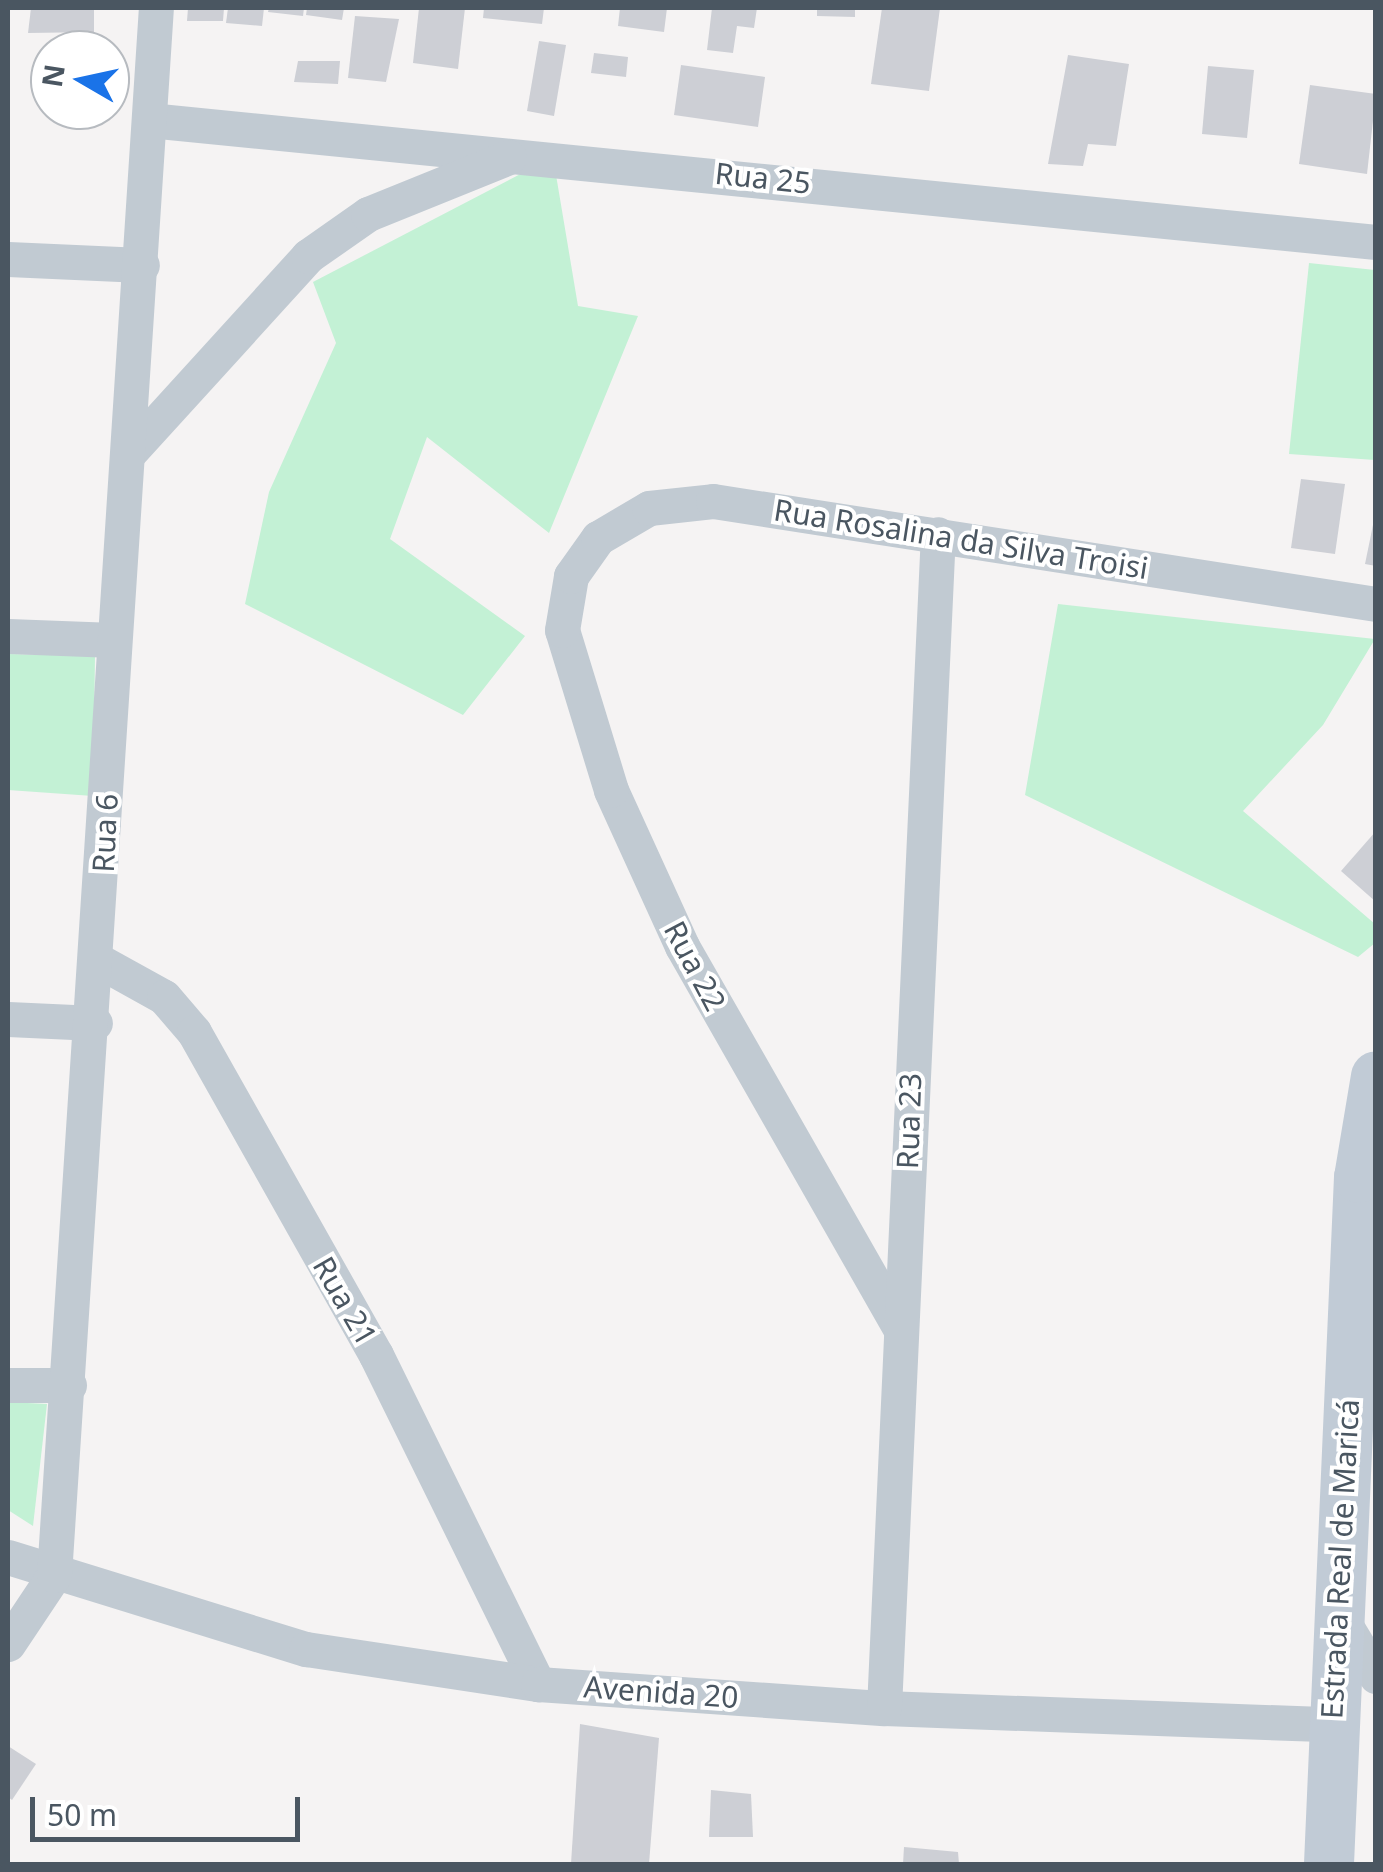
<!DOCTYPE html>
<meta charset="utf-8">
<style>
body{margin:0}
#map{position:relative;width:1383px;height:1872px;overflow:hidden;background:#f5f3f3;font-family:"Noto Sans",sans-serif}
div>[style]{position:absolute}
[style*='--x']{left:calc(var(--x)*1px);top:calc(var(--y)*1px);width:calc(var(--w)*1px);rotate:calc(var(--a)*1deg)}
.green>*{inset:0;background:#c3f1d5}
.building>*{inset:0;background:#cdcfd5}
.street>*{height:35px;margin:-17.5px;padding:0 17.5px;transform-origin:17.5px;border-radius:17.5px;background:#c1cad2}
.secondary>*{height:50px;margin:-25px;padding:0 25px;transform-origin:25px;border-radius:25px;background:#c1cbd6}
span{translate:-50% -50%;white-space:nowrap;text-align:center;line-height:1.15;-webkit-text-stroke:8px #fff;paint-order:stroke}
.street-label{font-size:30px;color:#4a5661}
.frame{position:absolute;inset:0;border:10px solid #4a5661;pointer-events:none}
.north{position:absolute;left:30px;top:30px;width:100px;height:100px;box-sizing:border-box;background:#fff;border:2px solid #b7bbc0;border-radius:50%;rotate:279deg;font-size:28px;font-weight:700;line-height:40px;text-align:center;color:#4a5661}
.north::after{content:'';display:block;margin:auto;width:35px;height:45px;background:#1a73e8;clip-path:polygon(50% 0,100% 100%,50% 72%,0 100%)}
.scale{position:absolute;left:30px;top:1797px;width:270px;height:45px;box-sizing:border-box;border:5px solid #4a5661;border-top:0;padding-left:12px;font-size:30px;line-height:35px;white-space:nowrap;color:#4a5661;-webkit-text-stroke:8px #fff;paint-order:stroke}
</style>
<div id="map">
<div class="green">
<i style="clip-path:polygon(553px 157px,578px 306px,638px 316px,549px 533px,427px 437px,390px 539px,525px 636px,463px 715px,245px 604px,269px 492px,336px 343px,313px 282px)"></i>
<i style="clip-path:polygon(1309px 263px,1375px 270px,1375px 460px,1289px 454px)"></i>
<i style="clip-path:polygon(1058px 604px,1375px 639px,1323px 725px,1243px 811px,1375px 924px,1375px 943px,1358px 957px,1025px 795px)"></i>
<i style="clip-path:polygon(8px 654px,95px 656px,93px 796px,8px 790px)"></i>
<i style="clip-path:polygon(8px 1402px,47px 1404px,33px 1526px,8px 1510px)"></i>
</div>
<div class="building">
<i style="clip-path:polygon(31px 8px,94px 8px,94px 32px,28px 33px)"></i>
<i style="clip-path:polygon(188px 8px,224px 8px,223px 21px,187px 21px)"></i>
<i style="clip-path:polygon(228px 8px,264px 8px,262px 26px,226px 23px)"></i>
<i style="clip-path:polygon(269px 8px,304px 8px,303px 16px,268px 12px)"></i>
<i style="clip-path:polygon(307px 8px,344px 8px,342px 20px,306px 15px)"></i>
<i style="clip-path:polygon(419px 8px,465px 8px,458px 69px,413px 63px)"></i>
<i style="clip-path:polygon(484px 8px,544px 8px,542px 24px,483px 18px)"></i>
<i style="clip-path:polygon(620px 8px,667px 8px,664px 32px,618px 26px)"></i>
<i style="clip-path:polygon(712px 8px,757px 8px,754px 28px,737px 26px,733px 53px,707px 50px)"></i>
<i style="clip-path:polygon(817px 8px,855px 8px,855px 17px,817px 16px)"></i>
<i style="clip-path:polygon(882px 8px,940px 8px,929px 91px,871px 84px)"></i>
<i style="clip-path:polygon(355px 16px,399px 19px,386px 82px,348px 78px)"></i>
<i style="clip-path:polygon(539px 41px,566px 45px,554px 116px,527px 111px)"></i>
<i style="clip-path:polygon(594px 53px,628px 57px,626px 77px,591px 73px)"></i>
<i style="clip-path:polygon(1068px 55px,1129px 64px,1116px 146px,1088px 144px,1083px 166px,1048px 164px)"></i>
<i style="clip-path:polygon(298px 61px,340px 61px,338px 84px,294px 82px)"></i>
<i style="clip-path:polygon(681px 65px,765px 77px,758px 127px,674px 115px)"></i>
<i style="clip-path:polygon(1208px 66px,1254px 70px,1247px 138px,1202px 134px)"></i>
<i style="clip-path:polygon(1310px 85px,1376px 94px,1367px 174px,1299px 164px)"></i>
<i style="clip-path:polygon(1301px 479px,1345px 484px,1335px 554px,1291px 548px)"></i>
<i style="clip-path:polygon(1374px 520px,1376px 520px,1376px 566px,1365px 564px)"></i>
<i style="clip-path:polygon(1376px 831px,1376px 902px,1341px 871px)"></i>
<i style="clip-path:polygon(580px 1724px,659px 1738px,649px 1864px,571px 1864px)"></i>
<i style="clip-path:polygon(8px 1746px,36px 1764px,12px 1800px,8px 1797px)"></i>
<i style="clip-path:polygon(711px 1790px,751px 1794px,753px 1837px,709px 1837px)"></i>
<i style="clip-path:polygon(904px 1847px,958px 1852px,959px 1864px,903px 1864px)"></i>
</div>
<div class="street">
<i style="--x:149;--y:120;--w:1233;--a:5.68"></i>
<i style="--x:8;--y:259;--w:134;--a:2.6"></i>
<i style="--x:128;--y:454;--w:268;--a:-47.7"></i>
<i style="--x:308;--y:256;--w:73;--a:-35"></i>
<i style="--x:368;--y:214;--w:152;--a:-22"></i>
<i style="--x:8;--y:636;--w:106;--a:2.2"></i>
<i style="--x:99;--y:961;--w:74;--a:29"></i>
<i style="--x:164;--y:997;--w:46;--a:49.4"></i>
<i style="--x:194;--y:1032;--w:371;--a:60.6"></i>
<i style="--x:376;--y:1355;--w:367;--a:63.8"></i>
<i style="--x:8;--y:1019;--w:87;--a:2.6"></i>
<i style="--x:901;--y:1330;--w:442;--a:-119.7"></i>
<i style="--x:682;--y:946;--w:171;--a:-114.5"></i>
<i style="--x:611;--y:790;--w:167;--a:-107"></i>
<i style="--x:562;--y:630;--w:55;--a:-80.5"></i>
<i style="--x:571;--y:576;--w:47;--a:-54.6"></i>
<i style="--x:598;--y:538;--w:59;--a:-30.5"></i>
<i style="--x:649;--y:508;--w:64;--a:-6.2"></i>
<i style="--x:713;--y:501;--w:671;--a:8.83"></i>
<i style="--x:8;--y:1385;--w:61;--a:0"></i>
<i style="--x:8;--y:1557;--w:312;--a:17.2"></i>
<i style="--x:306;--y:1649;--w:235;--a:8.6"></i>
<i style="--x:538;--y:1684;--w:347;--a:4"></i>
<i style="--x:884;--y:1708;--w:446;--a:2.1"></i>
<i style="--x:1338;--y:1613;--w:74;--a:58.9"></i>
<i style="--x:8;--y:1644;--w:83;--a:-56.3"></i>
<i style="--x:54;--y:1575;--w:1570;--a:-86.28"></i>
<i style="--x:884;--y:1708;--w:1175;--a:-87.37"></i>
</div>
<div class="secondary">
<i style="--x:1329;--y:1864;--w:687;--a:-87.5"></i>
<i style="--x:1359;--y:1178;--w:103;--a:-80.5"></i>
</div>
<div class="street-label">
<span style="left:763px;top:178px;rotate:6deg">Rua 25</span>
<span style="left:961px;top:539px;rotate:9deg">Rua Rosalina da Silva Troisi</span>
<span style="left:105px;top:833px;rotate:-87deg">Rua 6</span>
<span style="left:695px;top:966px;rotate:62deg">Rua 22</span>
<span style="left:909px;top:1121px;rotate:-88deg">Rua 23</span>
<span style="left:345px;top:1301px;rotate:60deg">Rua 21</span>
<span style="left:1340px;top:1559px;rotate:-87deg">Estrada Real de Maricá</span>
<span style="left:661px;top:1692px;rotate:4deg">Avenida 20</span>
</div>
<div class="frame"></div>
<div class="north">N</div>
<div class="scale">50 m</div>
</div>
